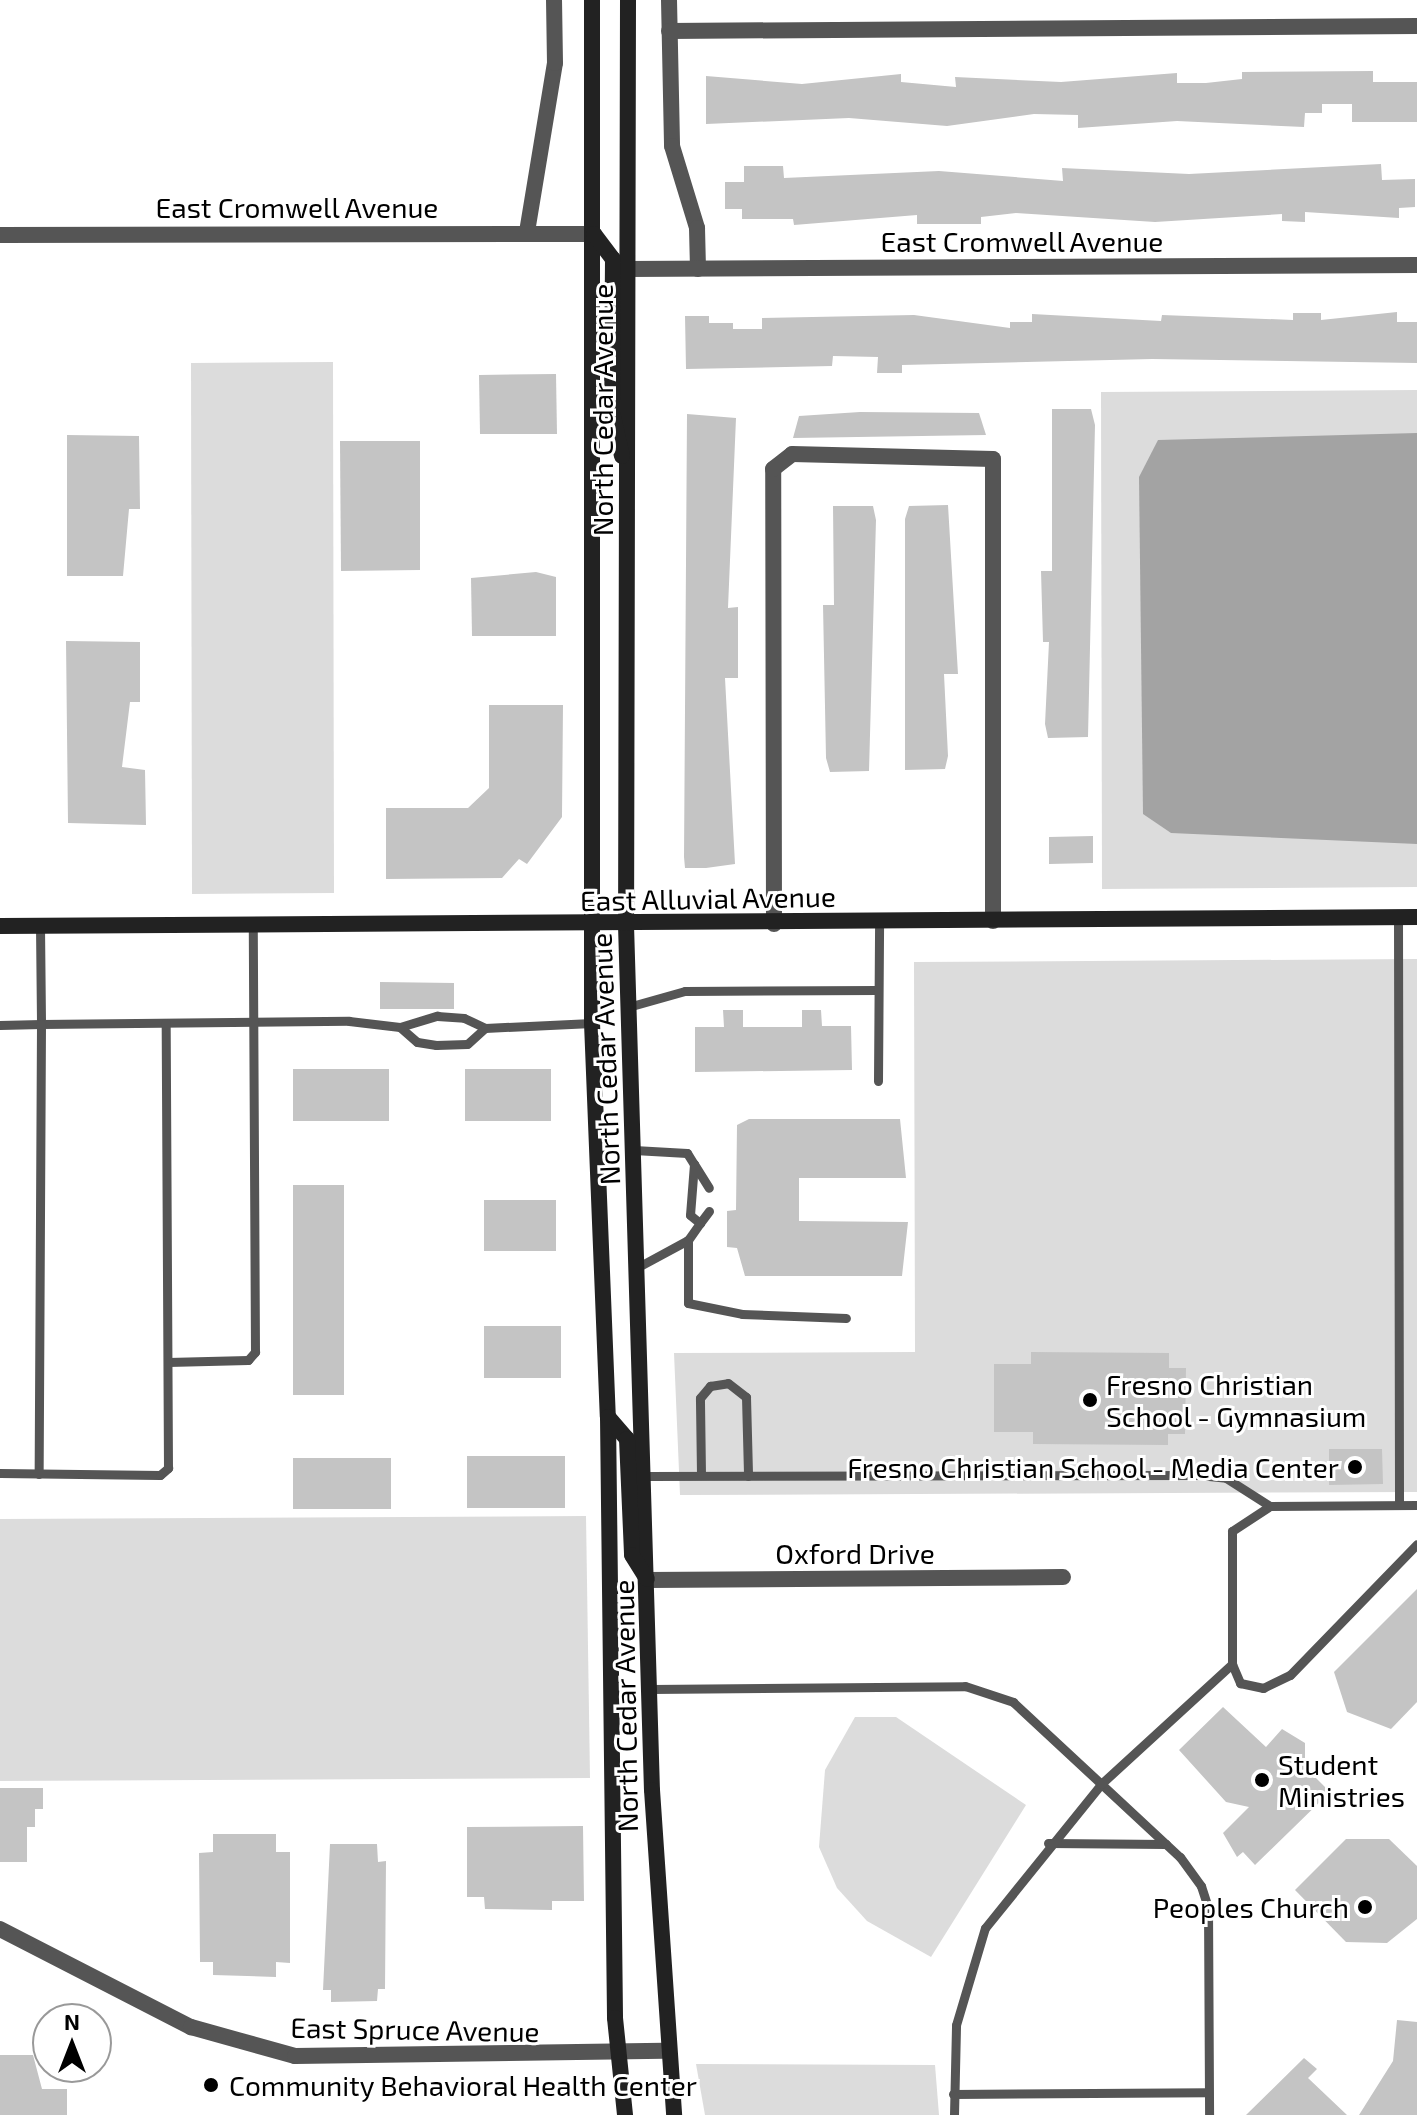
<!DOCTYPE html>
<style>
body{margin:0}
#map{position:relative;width:1417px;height:2115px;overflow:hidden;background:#fff;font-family:"Exo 2",sans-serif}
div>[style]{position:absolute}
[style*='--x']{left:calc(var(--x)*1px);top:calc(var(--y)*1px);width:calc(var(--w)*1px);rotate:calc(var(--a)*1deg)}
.green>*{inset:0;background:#dcdcdc}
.water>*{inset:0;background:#a3a3a3}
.building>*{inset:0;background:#c4c4c4}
.lane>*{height:9px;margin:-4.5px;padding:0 4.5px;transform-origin:4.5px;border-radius:4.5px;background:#555}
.street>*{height:16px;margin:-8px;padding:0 8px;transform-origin:8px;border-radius:8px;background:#555}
.secondary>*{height:16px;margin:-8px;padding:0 8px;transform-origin:8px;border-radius:8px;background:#222}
.dots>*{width:22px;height:22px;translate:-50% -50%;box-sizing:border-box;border:4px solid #fff;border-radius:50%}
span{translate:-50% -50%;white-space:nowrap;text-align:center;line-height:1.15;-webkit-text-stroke:6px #fff;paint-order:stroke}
.street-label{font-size:28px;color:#000}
.poi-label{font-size:28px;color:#000}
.left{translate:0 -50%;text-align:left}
.right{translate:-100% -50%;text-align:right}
.north{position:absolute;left:32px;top:2003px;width:80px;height:80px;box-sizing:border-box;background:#fff;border:2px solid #999;border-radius:50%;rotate:0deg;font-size:22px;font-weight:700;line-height:32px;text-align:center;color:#000}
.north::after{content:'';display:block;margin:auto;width:28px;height:36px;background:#000;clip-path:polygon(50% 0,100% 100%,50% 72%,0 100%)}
</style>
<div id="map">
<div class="green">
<i style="clip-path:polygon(333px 362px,334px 893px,192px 894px,191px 363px)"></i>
<i style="clip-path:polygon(1417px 390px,1417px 887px,1102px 889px,1101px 392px)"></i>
<i style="clip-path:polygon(1417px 959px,1417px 1492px,680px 1495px,674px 1353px,915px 1352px,914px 962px)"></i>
<i style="clip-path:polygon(586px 1516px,590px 1778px,0 1781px,0 1519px)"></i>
<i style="clip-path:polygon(855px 1717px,896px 1717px,1026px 1805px,931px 1957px,867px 1921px,837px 1888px,819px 1847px,825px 1770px)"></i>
<i style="clip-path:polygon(696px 2064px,935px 2065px,939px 2115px,705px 2115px)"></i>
</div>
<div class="water">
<i style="clip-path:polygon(1417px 433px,1417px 844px,1171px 833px,1143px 814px,1139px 477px,1158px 440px)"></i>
</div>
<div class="building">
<i style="clip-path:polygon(1373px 71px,1373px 82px,1417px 82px,1417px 122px,1352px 122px,1352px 104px,1322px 104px,1322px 113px,1305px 113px,1304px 127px,1177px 121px,1078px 128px,1078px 115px,1034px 114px,947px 126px,849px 118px,706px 124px,706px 76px,802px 84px,901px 74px,901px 82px,956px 87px,955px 77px,1061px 82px,1177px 73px,1177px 83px,1206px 83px,1242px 79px,1242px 72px)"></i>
<i style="clip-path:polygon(1381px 164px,1382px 180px,1415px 179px,1415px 207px,1399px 208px,1399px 218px,1305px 212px,1305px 222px,1282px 221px,1282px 214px,1155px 222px,1016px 213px,981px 217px,981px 224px,917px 224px,917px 215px,794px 225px,793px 219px,742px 219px,742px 209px,725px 209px,725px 182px,744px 182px,744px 166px,783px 166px,784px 178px,939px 171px,1063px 181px,1062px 168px,1189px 174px)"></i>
<i style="clip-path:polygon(1397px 312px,1397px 322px,1417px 322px,1417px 363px,1152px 359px,902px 365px,902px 373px,877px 373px,878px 357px,833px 356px,832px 366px,686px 369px,685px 316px,709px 316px,709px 323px,733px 323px,733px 329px,762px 329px,762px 318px,914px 315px,1010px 328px,1010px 322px,1032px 322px,1032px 314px,1161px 321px,1162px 315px,1293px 320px,1293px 313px,1321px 313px,1321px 320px)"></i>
<i style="clip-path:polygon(556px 374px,557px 434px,480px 434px,479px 375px)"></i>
<i style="clip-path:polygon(1052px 409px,1091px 409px,1095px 425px,1088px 737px,1048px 738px,1045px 724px,1049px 642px,1043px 642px,1041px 571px,1052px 571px)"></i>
<i style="clip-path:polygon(860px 412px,979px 413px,986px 435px,793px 438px,799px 416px)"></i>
<i style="clip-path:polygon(687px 414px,736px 418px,728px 608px,738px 607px,738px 678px,725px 678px,735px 864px,706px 868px,685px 868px,684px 857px)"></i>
<i style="clip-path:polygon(67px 435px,139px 436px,140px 509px,129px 509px,123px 576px,67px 576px)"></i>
<i style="clip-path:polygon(340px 441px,420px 441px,420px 570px,341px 571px)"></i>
<i style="clip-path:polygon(948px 505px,958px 674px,944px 674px,948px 756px,945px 769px,905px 770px,905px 519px,909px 506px)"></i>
<i style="clip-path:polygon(833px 506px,873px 506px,876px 520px,869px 771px,830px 772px,826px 758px,823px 605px,834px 605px)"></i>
<i style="clip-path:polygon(536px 572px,556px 577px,556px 636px,472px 636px,471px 578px)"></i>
<i style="clip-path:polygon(66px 641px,140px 642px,140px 702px,130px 702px,122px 767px,145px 770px,146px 825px,68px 823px)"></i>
<i style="clip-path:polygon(489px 705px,563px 705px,562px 817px,527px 864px,519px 859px,502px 878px,386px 879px,386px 808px,468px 808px,489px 788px)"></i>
<i style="clip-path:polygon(1093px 836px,1093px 863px,1049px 864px,1049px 837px)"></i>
<i style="clip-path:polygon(380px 982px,454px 983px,454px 1009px,380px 1009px)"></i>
<i style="clip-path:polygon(723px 1010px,743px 1010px,743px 1027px,802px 1027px,802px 1010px,821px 1010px,822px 1026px,851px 1026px,852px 1070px,695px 1072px,695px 1027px,724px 1027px)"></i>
<i style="clip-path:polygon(293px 1069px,389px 1069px,389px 1121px,293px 1121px)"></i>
<i style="clip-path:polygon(465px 1069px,551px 1069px,551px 1121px,465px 1121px)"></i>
<i style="clip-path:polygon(749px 1119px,900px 1119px,906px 1178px,799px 1178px,799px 1221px,908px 1222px,902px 1276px,745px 1276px,737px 1248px,727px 1247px,727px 1211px,736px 1210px,737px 1125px)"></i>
<i style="clip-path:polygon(293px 1185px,344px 1185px,344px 1395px,293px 1395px)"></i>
<i style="clip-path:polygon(484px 1200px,556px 1200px,556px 1251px,484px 1251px)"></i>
<i style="clip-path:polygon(484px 1326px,561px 1326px,561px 1378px,484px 1378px)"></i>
<i style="clip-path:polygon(1031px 1352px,1169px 1353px,1169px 1368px,1186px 1368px,1185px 1434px,1168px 1434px,1168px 1445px,1033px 1444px,1033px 1432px,994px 1432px,994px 1364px,1031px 1364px)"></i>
<i style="clip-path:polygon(1329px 1449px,1382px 1449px,1383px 1484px,1329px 1485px)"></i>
<i style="clip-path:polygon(467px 1456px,565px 1456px,565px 1508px,467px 1508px)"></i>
<i style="clip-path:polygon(293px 1458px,391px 1458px,391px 1509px,293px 1509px)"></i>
<i style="clip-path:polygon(1417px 1589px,1417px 1702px,1391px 1729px,1347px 1712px,1334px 1672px)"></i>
<i style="clip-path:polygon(1223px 1707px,1266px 1747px,1282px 1729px,1305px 1743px,1305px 1767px,1330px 1792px,1255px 1865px,1243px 1852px,1237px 1857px,1223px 1833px,1249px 1807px,1226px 1802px,1179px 1750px)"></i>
<i style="clip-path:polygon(0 1788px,43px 1788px,43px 1809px,35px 1809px,35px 1827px,27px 1827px,27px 1862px,0 1862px)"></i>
<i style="clip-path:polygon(583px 1826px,584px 1901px,552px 1901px,552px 1910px,485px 1909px,484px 1897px,467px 1897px,467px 1827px)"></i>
<i style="clip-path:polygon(213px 1834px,276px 1834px,276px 1852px,290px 1852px,290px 1963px,276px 1962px,276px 1977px,213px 1975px,213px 1962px,200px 1962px,199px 1853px,213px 1852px)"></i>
<i style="clip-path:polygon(1346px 1839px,1389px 1839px,1417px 1866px,1417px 1919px,1387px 1943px,1346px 1942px,1295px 1890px)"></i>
<i style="clip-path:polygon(330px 1844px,377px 1844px,378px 1862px,386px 1861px,385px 1989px,378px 1989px,377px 2001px,331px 2002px,331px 1990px,323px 1990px)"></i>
<i style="clip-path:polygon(1397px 2020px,1417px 2022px,1417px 2115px,1359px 2115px,1393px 2061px)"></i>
<i style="clip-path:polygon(0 2055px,33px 2055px,42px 2089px,67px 2089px,67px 2115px,0 2115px)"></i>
<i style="clip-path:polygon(1304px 2058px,1317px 2069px,1308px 2078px,1347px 2115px,1246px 2115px)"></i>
</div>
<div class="lane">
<i style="--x:1398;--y:918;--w:587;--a:89.9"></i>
<i style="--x:40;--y:926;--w:98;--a:89.4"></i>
<i style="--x:41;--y:1024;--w:308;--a:-0.6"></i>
<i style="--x:349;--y:1021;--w:51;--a:6.7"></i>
<i style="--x:628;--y:1007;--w:59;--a:-15.7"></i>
<i style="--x:685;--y:991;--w:193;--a:-0.3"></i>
<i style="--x:437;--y:1016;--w:27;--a:4"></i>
<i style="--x:464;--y:1018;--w:23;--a:25"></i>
<i style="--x:485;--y:1028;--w:24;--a:138"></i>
<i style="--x:467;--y:1044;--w:31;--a:178"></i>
<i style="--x:436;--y:1045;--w:19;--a:-171"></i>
<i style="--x:417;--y:1042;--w:23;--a:-139"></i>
<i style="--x:400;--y:1027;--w:39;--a:-17"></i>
<i style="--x:0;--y:1025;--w:41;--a:-1.4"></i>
<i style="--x:41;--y:1024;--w:450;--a:90.3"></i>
<i style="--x:485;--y:1028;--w:107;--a:-2.7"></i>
<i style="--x:878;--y:1081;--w:158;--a:-89.6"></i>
<i style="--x:634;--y:1150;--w:53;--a:3.2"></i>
<i style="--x:687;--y:1153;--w:13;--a:58"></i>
<i style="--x:694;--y:1164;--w:51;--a:94.5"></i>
<i style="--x:690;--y:1215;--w:13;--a:39"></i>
<i style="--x:700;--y:1223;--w:21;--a:125"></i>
<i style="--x:688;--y:1240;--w:57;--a:151.6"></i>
<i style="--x:694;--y:1164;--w:28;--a:58"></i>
<i style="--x:700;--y:1223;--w:15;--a:-53"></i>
<i style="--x:688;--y:1240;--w:63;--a:90"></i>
<i style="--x:688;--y:1303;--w:55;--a:11.5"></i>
<i style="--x:742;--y:1314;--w:104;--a:2.2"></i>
<i style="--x:168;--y:1362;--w:80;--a:-1.4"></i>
<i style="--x:248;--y:1360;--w:11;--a:-49"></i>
<i style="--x:255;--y:1352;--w:426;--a:-90.3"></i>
<i style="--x:0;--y:1473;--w:160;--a:0.7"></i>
<i style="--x:160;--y:1475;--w:11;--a:-41"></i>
<i style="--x:168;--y:1468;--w:445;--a:-90.3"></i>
<i style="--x:701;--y:1474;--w:76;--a:-90.8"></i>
<i style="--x:700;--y:1398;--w:16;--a:-50"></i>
<i style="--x:710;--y:1386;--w:18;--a:-9"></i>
<i style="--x:728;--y:1383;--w:23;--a:38"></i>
<i style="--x:746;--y:1397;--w:79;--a:88.5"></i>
<i style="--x:646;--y:1476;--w:553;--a:-0.1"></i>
<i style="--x:1199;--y:1475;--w:27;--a:6"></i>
<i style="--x:1226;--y:1478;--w:52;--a:32.5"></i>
<i style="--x:1232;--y:1664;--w:21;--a:67"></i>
<i style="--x:1240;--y:1683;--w:24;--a:12"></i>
<i style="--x:1263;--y:1688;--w:30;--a:-26"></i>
<i style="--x:1290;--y:1675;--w:182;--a:-45.9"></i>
<i style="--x:651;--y:1689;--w:314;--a:-0.5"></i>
<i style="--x:965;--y:1686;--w:51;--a:18.4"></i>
<i style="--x:1013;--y:1702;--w:228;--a:42.9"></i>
<i style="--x:1180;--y:1857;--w:36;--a:54"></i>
<i style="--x:1201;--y:1886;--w:22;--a:72"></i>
<i style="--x:1208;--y:1907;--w:208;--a:89.7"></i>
<i style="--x:1048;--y:1843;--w:118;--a:0.5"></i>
<i style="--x:953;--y:2094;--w:255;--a:-0.4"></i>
<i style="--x:954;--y:2115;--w:90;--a:-88.7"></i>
<i style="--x:956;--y:2025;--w:101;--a:-73.4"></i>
<i style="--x:985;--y:1928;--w:185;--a:-51.1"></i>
<i style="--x:1101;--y:1784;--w:178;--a:-42.5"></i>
<i style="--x:1232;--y:1664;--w:133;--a:-90"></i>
<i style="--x:1232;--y:1531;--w:45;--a:-33.3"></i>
<i style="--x:1270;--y:1506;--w:147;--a:-0.4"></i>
</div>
<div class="street">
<i style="--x:669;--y:0;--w:146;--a:88.8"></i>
<i style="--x:672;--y:146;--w:86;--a:73"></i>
<i style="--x:697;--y:228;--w:41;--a:88.6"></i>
<i style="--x:669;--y:31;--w:748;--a:-0.38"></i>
<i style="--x:527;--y:232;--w:171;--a:-80.6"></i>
<i style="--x:555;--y:63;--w:63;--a:-90.9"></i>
<i style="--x:0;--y:235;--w:594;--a:-0.1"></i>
<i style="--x:628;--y:269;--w:789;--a:-0.29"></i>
<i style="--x:774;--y:924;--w:455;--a:-90.1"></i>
<i style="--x:773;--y:469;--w:24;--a:-38"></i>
<i style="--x:792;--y:454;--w:201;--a:1.4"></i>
<i style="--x:993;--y:459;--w:462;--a:90"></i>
<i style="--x:648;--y:1580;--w:415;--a:-0.4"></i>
<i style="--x:0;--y:1929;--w:215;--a:27.2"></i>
<i style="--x:191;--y:2027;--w:108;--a:15.6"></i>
<i style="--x:295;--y:2056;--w:369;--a:-0.8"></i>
</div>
<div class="secondary">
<i style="--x:592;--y:0;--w:1023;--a:90"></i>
<i style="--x:592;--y:1023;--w:394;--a:87.7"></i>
<i style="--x:608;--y:1417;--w:601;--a:89.33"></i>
<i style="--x:615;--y:2018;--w:98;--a:84.1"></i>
<i style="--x:628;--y:0;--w:925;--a:90.12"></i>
<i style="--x:626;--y:925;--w:865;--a:88.28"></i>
<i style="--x:652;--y:1790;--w:326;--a:86.1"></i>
<i style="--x:594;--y:234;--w:31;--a:53"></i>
<i style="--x:613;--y:259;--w:153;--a:90.4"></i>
<i style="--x:612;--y:412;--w:45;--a:77.2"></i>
<i style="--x:0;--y:926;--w:1417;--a:-0.36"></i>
<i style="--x:608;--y:1417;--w:29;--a:49"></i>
<i style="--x:627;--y:1439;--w:116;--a:87.5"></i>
<i style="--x:632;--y:1555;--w:28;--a:58"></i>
</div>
<div class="dots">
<i style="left:1090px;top:1400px;background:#000"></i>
<i style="left:1355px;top:1467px;background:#000"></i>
<i style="left:1262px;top:1780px;background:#000"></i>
<i style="left:1365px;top:1907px;background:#000"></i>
<i style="left:211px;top:2085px;background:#000"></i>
</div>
<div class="street-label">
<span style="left:297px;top:207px">East Cromwell Avenue</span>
<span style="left:1022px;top:241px">East Cromwell Avenue</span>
<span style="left:602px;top:410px;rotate:-90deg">North Cedar Avenue</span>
<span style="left:708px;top:898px;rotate:-1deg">East Alluvial Avenue</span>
<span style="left:605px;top:1059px;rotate:-92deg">North Cedar Avenue</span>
<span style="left:855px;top:1553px">Oxford Drive</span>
<span style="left:625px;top:1706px;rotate:-91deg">North Cedar Avenue</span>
<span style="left:415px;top:2029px;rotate:1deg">East Spruce Avenue</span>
</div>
<div class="poi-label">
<span class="left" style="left:1106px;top:1400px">Fresno Christian<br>School - Gymnasium</span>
<span class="right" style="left:1339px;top:1467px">Fresno Christian School - Media Center</span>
<span class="left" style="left:1278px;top:1780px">Student<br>Ministries</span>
<span class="right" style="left:1349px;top:1907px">Peoples Church</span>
<span class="left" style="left:229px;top:2085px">Community Behavioral Health Center</span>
</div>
<div class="north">N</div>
</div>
